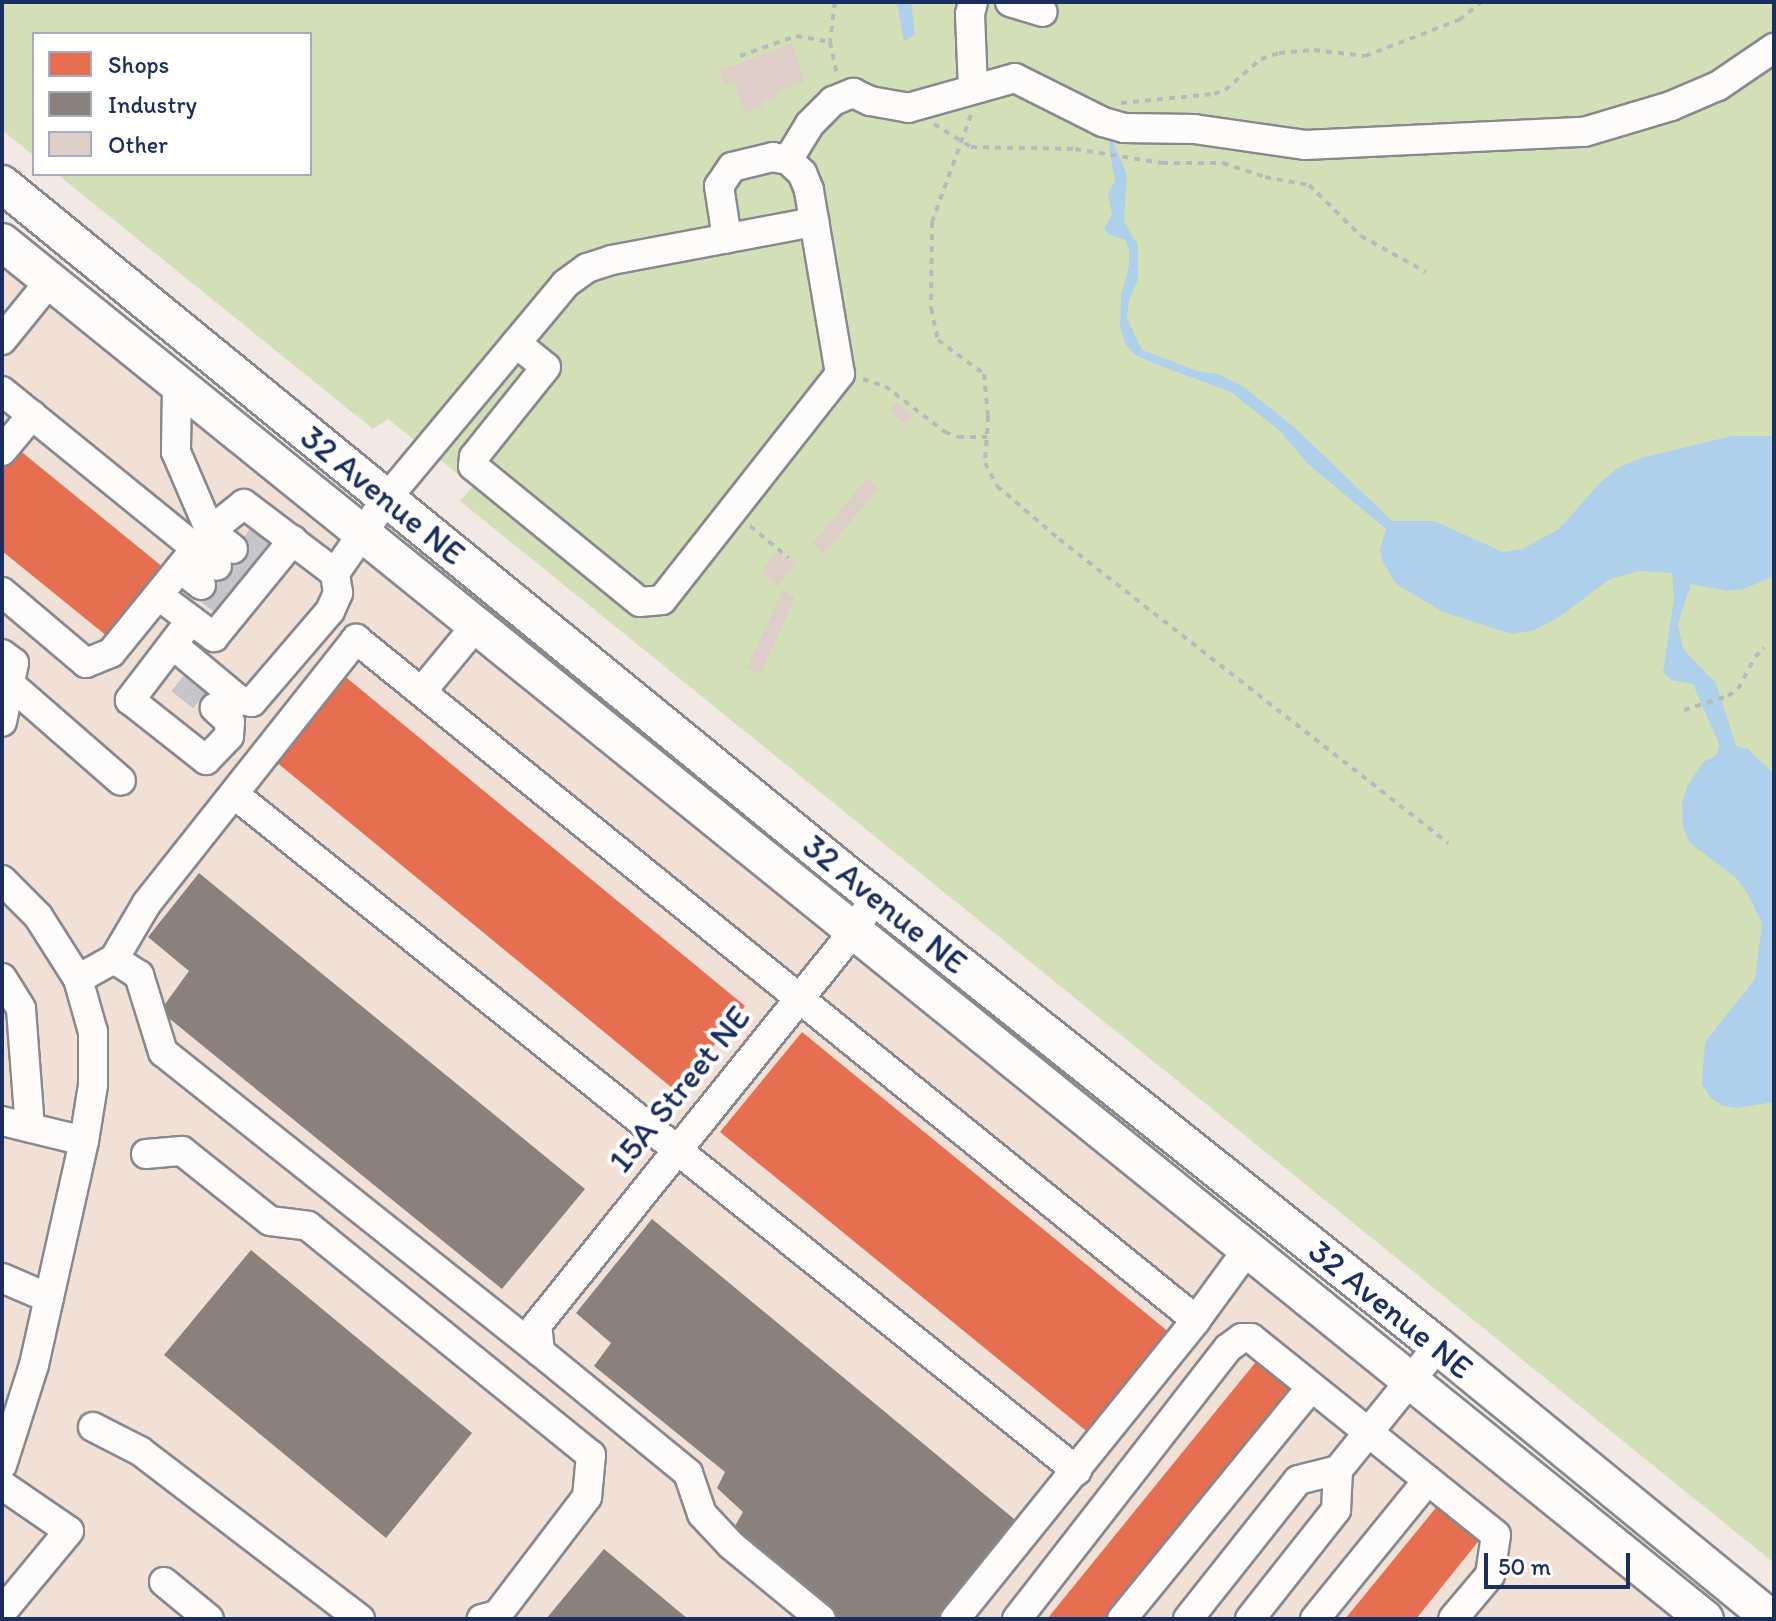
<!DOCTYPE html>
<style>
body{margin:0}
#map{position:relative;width:1776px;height:1621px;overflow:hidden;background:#f2e9e5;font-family:Itim,sans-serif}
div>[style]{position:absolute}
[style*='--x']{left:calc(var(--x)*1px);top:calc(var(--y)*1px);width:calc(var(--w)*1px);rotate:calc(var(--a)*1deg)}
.built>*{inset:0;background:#f1e0d6}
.green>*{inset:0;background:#d3dfb6}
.water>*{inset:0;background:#aed0eb}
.shops>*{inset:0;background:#e76f51}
.industry>*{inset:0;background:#8a817c}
.building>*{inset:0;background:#ddcfc7}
.minor-tunnel>*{height:28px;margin-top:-14px;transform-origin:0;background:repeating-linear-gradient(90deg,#c7c4ca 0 28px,transparent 0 42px)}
.path>*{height:4px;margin-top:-2px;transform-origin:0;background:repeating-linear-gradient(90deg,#b7b9bd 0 6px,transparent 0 12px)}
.roads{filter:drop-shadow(2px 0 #88888f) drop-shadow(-2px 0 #88888f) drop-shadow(0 2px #88888f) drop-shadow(0 -2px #88888f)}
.minor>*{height:28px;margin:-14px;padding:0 14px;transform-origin:14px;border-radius:14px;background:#fdfcfb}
.major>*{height:36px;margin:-18px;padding:0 18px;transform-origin:18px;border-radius:18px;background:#fdfcfb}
span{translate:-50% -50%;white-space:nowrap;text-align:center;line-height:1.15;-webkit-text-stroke:8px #fff;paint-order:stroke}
.street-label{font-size:34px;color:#1b2f5e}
.frame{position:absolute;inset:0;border:4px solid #1b2f5e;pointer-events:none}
.legend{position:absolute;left:32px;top:32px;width:280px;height:144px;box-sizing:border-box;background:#fff;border:2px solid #a4acbf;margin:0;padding:10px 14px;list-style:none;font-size:24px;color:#1b2f5e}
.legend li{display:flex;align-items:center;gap:16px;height:40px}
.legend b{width:40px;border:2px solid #a4acbf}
.scale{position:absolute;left:1484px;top:1553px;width:146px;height:36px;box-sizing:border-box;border:4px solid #1b2f5e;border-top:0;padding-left:10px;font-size:24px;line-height:28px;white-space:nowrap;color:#1b2f5e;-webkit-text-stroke:6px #fff;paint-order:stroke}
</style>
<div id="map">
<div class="built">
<i style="clip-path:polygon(2px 269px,1685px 1619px,2px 1619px)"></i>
</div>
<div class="green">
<i style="clip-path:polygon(2px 2px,1774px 2px,1774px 1563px,460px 501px,473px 486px,388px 419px,373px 429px,57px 174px,310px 174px,310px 34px,34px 34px,34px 156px,2px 130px)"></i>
</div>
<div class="water">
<i style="clip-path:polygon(897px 2px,911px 2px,915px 35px,904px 41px)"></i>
<i style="clip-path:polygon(1111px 137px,1127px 175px,1124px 221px,1138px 246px,1138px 280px,1129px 300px,1127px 318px,1142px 350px,1197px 371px,1218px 374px,1244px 387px,1294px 427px,1392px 521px,1434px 521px,1503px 552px,1522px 549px,1559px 529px,1600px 483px,1618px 468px,1641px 458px,1732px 436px,1774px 436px,1774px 576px,1744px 589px,1728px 591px,1691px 584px,1678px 624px,1683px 649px,1716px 683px,1736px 746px,1748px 749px,1774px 774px,1774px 1102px,1737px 1108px,1721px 1105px,1711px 1098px,1702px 1085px,1705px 1042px,1755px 979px,1762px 923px,1746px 891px,1735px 877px,1690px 843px,1683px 828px,1682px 803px,1687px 787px,1703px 762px,1717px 755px,1719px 744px,1693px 684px,1671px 680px,1663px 672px,1674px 598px,1672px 573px,1640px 571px,1610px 579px,1559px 617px,1535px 630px,1512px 634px,1443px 612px,1396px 584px,1382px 560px,1380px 550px,1386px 529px,1308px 464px,1281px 432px,1231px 392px,1158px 365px,1135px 355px,1125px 343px,1120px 325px,1121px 296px,1129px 265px,1129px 250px,1125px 240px,1109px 234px,1104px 228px,1112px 215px,1108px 194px,1115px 181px,1109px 148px)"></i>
</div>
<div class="shops">
<i style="clip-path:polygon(18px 449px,164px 568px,108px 637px,2px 551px,2px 468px)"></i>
<i style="clip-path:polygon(342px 674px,745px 1006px,677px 1092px,275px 761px)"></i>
<i style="clip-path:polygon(802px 1032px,1170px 1333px,1090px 1434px,720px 1132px)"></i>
<i style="clip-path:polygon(1259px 1358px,1298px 1390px,1113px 1619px,1047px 1619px)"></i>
<i style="clip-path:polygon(1439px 1504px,1481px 1538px,1416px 1619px,1345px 1619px)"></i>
</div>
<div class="industry">
<i style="clip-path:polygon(199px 873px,585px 1189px,502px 1289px,160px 1011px,189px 971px,148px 937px)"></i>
<i style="clip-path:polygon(652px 1219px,1019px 1523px,941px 1619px,840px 1619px,732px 1531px,743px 1512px,717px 1488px,725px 1472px,594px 1366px,611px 1343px,576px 1313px)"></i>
<i style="clip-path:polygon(251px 1250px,472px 1433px,386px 1538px,164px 1355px)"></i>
<i style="clip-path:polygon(604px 1549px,688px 1619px,546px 1619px)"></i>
</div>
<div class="building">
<i style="clip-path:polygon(792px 43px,805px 82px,777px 92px,778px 97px,761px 102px,762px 107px,745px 113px,735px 82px,724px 85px,719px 71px)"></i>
<i style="clip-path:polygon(896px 401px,913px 415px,906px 425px,888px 411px)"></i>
<i style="clip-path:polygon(867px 478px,878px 489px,824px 553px,812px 544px)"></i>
<i style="clip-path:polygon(777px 551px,795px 565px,778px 586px,761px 572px)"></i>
<i style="clip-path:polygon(783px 590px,795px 597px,761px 674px,746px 669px)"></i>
</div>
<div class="minor-tunnel">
<i style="--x:246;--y:534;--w:25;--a:37"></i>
<i style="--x:233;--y:549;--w:26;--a:37"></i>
<i style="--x:217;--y:566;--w:28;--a:39"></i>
<i style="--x:201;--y:585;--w:29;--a:36"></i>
<i style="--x:180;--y:680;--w:45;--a:38.7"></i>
</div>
<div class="path">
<i style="--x:835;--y:2;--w:40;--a:97.1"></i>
<i style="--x:830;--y:42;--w:33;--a:78"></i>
<i style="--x:740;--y:56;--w:59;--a:-19.7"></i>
<i style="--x:796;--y:36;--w:35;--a:10"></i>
<i style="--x:1121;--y:103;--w:93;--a:-5.5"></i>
<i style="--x:1214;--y:94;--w:12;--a:-20"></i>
<i style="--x:1225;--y:90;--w:48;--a:-40.7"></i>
<i style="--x:1261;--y:59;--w:19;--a:-18"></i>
<i style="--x:1279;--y:53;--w:35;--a:-5"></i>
<i style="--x:1314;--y:50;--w:51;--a:6.7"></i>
<i style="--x:1365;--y:56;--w:101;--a:-21"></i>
<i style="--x:1459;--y:20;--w:28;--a:-39"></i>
<i style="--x:971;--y:115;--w:114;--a:110"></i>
<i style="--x:932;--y:222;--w:86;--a:90.7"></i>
<i style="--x:931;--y:308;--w:33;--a:78"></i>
<i style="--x:938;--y:340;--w:57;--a:36.5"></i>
<i style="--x:984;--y:374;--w:42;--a:84.6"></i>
<i style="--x:988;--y:416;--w:47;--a:93.7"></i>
<i style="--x:985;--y:463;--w:26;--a:62"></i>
<i style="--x:997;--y:486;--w:82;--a:40.5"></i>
<i style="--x:1059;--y:539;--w:494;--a:38"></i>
<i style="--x:934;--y:124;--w:44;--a:31.9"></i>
<i style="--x:971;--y:147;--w:104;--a:1.1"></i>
<i style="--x:1075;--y:149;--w:88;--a:9.1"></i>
<i style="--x:1162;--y:163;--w:61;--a:0"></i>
<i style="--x:1223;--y:163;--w:44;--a:18.4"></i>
<i style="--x:1265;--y:177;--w:45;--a:10.3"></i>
<i style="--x:1309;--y:185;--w:73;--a:44.4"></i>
<i style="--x:1361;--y:236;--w:74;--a:29"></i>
<i style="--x:863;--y:379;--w:23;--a:18"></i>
<i style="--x:885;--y:386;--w:76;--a:37.5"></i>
<i style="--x:945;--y:432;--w:14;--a:21"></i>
<i style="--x:958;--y:437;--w:29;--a:0"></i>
<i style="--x:750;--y:526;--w:50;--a:39.4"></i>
<i style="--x:1684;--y:710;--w:46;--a:-17.7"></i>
<i style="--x:1728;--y:696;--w:12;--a:-35"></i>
<i style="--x:1738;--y:689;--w:36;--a:-62"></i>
<i style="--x:1755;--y:657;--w:13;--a:-45"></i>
</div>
<div class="roads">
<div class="minor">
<i style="--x:1010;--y:2;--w:34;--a:17"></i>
<i style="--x:973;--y:89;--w:75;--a:-92.3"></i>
<i style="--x:970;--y:14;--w:12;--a:-76"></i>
<i style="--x:788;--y:160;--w:42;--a:-58.6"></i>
<i style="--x:810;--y:124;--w:33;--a:-45"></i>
<i style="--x:833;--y:101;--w:22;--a:-22"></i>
<i style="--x:853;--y:93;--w:19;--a:25"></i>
<i style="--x:870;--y:101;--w:39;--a:10"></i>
<i style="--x:908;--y:108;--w:111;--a:-15.7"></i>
<i style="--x:1015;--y:78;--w:98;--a:26.6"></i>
<i style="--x:1103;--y:122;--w:22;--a:16"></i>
<i style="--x:1124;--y:128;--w:70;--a:0.8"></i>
<i style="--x:1194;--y:129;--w:112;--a:8.2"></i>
<i style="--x:1305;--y:145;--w:279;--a:-2.7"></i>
<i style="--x:1584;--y:132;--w:91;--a:-16.6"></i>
<i style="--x:1671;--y:106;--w:51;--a:-23.1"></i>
<i style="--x:1718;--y:86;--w:68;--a:-34.2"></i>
<i style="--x:2;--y:340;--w:76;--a:-50.9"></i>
<i style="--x:516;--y:343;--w:38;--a:39"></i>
<i style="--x:546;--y:367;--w:115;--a:128.7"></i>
<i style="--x:474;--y:457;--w:9;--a:96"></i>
<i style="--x:473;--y:466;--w:215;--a:39.2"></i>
<i style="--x:640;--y:602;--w:22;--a:-5"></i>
<i style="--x:662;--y:600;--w:288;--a:-51.8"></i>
<i style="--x:840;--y:374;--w:187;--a:-99.6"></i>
<i style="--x:809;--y:190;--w:18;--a:-112"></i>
<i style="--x:802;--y:173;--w:19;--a:-137"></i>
<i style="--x:788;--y:160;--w:15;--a:-169"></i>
<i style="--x:773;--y:157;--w:42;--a:166.3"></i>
<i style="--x:732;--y:167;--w:23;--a:124"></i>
<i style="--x:719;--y:186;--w:53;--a:81.3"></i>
<i style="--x:177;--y:386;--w:66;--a:90.9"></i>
<i style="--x:176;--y:452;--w:86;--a:66.7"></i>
<i style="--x:210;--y:531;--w:29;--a:38"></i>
<i style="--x:2;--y:391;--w:277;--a:39.1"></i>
<i style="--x:2;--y:451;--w:47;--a:-50.2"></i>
<i style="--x:180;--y:568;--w:27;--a:39"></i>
<i style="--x:2;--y:592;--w:110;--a:40.2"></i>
<i style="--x:86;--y:663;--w:27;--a:-22"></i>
<i style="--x:111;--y:653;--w:157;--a:-50.9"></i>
<i style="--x:210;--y:531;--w:43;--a:-38.5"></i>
<i style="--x:244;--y:504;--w:114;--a:37.2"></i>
<i style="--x:159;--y:596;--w:69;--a:36.7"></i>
<i style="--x:214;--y:637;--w:125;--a:-50.8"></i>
<i style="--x:191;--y:620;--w:101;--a:127.3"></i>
<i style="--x:130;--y:700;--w:97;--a:38.3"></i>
<i style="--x:206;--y:760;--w:33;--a:-46"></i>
<i style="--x:229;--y:736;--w:14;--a:-86"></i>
<i style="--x:230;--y:722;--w:21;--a:-137"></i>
<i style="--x:173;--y:645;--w:86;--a:39.8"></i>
<i style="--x:239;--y:700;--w:13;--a:9"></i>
<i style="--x:252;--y:702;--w:120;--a:-49.4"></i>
<i style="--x:330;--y:611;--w:20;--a:-66"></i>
<i style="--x:338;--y:593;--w:20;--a:-99"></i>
<i style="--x:335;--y:573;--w:91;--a:-55.3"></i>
<i style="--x:387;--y:498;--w:278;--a:-50.2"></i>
<i style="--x:565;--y:284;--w:27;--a:-36"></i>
<i style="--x:587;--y:268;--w:26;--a:-18"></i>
<i style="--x:612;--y:260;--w:206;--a:-10.7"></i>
<i style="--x:2;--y:654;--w:15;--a:37"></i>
<i style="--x:14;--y:663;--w:60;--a:101.5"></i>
<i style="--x:10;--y:684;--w:147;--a:41.1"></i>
<i style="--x:422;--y:691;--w:83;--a:-50.4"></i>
<i style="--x:234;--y:794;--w:1081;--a:38.77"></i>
<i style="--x:2;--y:880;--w:51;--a:45"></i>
<i style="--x:38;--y:916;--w:75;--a:57.6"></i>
<i style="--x:78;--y:979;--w:55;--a:74.2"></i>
<i style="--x:93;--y:1032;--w:53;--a:90"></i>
<i style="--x:93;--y:1085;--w:57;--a:99.1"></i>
<i style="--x:84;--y:1141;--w:230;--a:102.6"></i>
<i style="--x:34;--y:1365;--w:105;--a:107.7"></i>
<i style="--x:114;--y:959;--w:65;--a:-59.5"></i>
<i style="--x:147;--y:903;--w:337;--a:-51.6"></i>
<i style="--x:356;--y:639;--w:1081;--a:39.03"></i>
<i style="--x:1196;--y:1320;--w:87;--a:-53.9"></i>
<i style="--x:2;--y:978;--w:36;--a:58"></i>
<i style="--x:21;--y:1009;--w:119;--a:85.7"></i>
<i style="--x:78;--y:979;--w:41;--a:-29.1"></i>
<i style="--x:114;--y:959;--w:30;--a:33"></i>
<i style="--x:139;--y:975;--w:81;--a:72.7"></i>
<i style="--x:163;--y:1052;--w:482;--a:38.5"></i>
<i style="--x:2;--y:1121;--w:84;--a:13.7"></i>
<i style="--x:146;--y:1154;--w:36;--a:-5"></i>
<i style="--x:182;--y:1151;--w:112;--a:38.5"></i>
<i style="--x:270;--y:1221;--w:38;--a:7"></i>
<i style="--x:308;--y:1226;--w:364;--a:39"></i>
<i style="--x:591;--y:1455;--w:42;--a:95.4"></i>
<i style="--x:587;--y:1497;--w:148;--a:127.3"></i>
<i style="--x:497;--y:1615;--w:16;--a:165"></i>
<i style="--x:2;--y:1278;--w:51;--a:23.1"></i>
<i style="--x:93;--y:1427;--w:53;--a:27.1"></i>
<i style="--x:140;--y:1451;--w:277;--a:37.4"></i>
<i style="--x:2;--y:1485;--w:81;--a:34.5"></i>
<i style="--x:69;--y:1531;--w:105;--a:129.6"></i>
<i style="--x:164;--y:1582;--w:58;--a:39.4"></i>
<i style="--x:821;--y:1619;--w:117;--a:-140.6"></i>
<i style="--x:731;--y:1545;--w:42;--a:-133.1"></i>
<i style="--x:702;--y:1514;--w:43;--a:-108.9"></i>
<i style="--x:688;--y:1473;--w:191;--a:-140.7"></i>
<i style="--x:540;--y:1352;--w:27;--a:-96"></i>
<i style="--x:537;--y:1325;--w:504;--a:-51.2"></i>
<i style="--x:853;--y:932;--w:41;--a:-57.8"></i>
<i style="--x:955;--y:1619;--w:384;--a:-51.1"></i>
<i style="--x:1017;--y:1619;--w:343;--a:-52.1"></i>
<i style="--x:1228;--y:1348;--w:17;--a:-36"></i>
<i style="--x:1242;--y:1338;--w:9;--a:0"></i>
<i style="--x:1251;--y:1338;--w:314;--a:38.8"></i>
<i style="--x:1496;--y:1535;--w:40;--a:98.5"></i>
<i style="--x:1490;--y:1575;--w:57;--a:130.1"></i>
<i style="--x:1122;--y:1619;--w:299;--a:-50.8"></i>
<i style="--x:1188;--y:1619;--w:177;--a:-51.6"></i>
<i style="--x:1298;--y:1480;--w:41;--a:-14"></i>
<i style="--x:1338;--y:1470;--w:159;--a:-51.1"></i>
<i style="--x:1250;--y:1619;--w:139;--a:-51.7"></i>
<i style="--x:1336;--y:1510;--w:40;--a:-87.1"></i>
<i style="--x:1315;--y:1619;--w:179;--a:-50.9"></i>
</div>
<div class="major">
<i style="--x:2;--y:184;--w:1082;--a:39.26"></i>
<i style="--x:840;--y:869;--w:765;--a:38.58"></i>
<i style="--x:1438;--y:1346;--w:431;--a:39.3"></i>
<i style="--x:2;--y:242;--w:2190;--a:38.96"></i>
</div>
</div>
<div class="street-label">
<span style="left:383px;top:495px;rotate:39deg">32 Avenue NE</span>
<span style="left:885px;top:904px;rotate:39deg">32 Avenue NE</span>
<span style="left:679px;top:1089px;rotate:-51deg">15A Street NE</span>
<span style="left:1391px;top:1309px;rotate:39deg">32 Avenue NE</span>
</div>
<div class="frame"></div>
<ul class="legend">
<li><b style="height:22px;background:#e76f51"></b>Shops</li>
<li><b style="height:22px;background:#8a817c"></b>Industry</li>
<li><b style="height:22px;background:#ddcfc7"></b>Other</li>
</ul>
<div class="scale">50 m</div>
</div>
